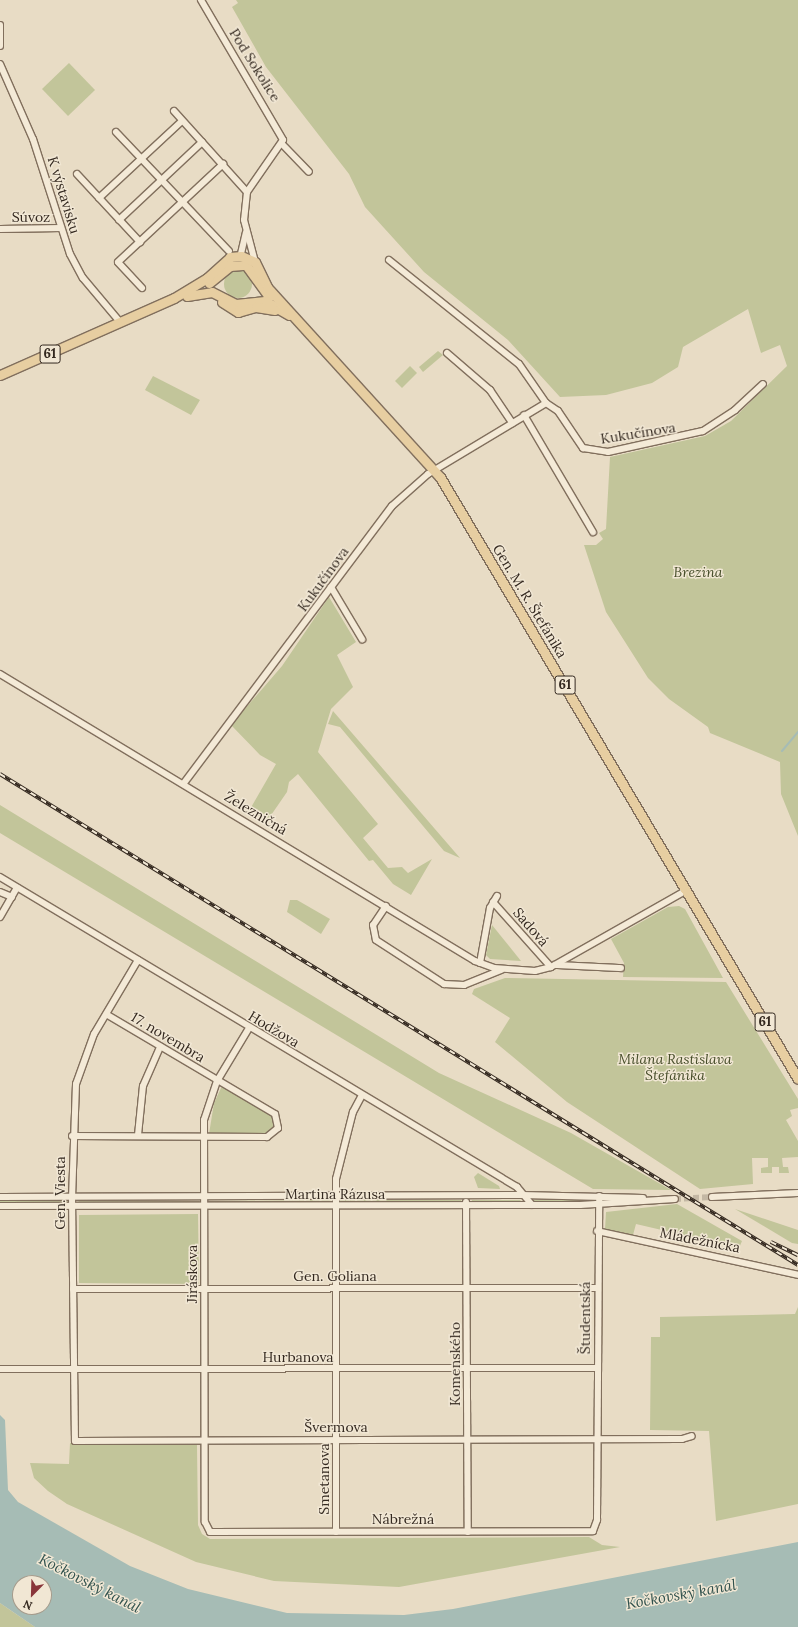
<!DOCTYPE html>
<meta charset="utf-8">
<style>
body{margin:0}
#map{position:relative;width:798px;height:1627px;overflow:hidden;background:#e8dcc5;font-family:Lora,serif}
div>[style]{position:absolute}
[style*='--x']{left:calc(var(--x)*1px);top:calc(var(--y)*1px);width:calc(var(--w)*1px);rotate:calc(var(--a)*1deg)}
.green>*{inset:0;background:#c2c59a}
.round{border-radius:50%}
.water>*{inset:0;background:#a6bcb5}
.stream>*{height:2px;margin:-1px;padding:0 1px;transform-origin:1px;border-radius:1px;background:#a6bcb5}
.minor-tunnel>*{height:6px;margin-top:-3px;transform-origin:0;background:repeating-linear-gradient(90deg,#c4b8a4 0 6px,transparent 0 9px)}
.roads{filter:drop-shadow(1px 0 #816f5d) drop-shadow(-1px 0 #816f5d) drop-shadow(0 1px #816f5d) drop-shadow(0 -1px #816f5d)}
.minor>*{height:6px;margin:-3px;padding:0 3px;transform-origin:3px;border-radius:3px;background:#f4ead7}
.primary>*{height:9px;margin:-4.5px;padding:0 4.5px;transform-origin:4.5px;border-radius:4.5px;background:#e7cea1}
.rail>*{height:3.5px;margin-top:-1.75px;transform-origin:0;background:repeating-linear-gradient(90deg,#f1e7d4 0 6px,#33281f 0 12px);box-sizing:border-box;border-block:1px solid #33281f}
span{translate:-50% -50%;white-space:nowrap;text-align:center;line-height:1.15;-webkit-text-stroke:3px #f1e7d4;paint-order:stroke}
.shield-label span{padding:1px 3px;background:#f1e7d4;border:1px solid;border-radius:3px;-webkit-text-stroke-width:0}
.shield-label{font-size:13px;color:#33281f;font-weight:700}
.street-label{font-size:14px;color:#33281f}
.park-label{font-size:14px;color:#464d29;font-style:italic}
.water-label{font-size:15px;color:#30514d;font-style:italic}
.north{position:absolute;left:12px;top:1575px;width:40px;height:40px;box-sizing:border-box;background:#f1e7d4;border:1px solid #a59b8c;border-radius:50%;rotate:203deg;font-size:11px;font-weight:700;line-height:16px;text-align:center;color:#33281f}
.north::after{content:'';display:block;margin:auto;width:14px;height:18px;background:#89353a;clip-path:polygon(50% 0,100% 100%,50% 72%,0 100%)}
</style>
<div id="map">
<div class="green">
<i style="clip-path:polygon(236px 0,798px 0,798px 836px,781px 794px,780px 762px,710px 733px,708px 727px,669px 699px,648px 678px,606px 612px,584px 545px,596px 545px,603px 539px,599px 533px,606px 529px,610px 457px,705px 436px,731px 421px,787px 366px,780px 345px,761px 353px,748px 309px,683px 347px,678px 367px,652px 383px,606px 395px,560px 397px,508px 340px,424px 272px,365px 207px,349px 174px,266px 67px,232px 7px,238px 3px)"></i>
<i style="clip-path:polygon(69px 63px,95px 90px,68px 116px,42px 89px)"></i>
<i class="round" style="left:224px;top:270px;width:28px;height:28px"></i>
<i style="clip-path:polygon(438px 351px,443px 355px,423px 372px,419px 367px)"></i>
<i style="clip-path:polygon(410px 366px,417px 373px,402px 388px,395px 381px)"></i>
<i style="clip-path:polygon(153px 376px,200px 400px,191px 415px,145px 390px)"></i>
<i style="clip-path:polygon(329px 597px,356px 642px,337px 655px,353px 687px,331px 709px,318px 752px,378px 824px,363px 838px,388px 868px,402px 867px,408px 873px,432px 859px,411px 895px,393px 884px,373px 860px,369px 861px,298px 774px,289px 782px,287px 792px,267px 821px,249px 811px,276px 764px,260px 755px,231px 725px,282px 666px)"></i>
<i style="clip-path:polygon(333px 711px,460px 858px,444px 851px,340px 727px,328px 724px)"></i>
<i style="clip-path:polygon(0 805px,439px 1073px,571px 1133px,671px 1190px,593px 1189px,0 833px)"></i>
<i style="clip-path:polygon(290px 900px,297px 900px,330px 919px,321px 934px,287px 912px)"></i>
<i style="clip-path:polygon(679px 906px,685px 909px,723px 978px,623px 977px,624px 963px,611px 939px,668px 907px)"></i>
<i style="clip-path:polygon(492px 925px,521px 961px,490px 959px,486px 955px)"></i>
<i style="clip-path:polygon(505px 978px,726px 982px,798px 1099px,798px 1108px,790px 1110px,792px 1116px,786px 1120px,798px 1141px,798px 1157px,782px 1158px,783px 1167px,788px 1167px,789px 1173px,779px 1173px,779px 1167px,772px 1167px,772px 1173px,761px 1173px,761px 1168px,768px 1167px,768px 1158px,752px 1158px,753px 1184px,700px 1189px,567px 1102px,495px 1042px,510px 1018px,472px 994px,474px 989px)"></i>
<i style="clip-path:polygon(222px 1086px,273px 1116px,276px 1127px,267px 1134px,209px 1134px,214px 1103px)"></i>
<i style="clip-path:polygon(478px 1173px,499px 1186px,500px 1189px,478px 1188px,474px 1177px)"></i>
<i style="clip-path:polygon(593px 1199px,594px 1202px,536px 1203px,532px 1200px)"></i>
<i style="clip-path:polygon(330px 1200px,331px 1203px,208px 1203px,209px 1201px)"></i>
<i style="clip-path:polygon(340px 1200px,461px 1200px,462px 1202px,339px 1203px)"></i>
<i style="clip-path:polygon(472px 1200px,520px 1200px,523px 1203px,471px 1203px)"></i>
<i style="clip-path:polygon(0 1201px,68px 1201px,69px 1203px,0 1204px)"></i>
<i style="clip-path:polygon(79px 1201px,199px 1201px,200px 1203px,77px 1204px)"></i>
<i style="clip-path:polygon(677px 1204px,742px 1241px,739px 1248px,636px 1224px,633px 1235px,605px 1229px,606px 1212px)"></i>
<i style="clip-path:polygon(735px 1209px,798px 1230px,798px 1244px,792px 1243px)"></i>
<i style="clip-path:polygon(198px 1214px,199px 1284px,79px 1283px,79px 1215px)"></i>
<i style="clip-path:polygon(798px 1307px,798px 1504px,716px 1521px,709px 1431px,650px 1430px,651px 1337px,660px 1337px,660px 1317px,795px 1314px)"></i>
<i style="clip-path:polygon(70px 1443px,197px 1445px,198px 1525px,202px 1534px,210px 1539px,589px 1537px,602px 1545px,620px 1547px,399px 1587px,274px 1581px,196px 1562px,67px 1504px,48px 1491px,34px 1478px,30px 1463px,69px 1464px)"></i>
<i style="clip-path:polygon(0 1603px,10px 1610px,35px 1627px,0 1627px)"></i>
</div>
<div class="water">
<i style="clip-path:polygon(evenodd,0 1415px,5px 1420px,8px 1490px,18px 1502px,130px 1566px,188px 1589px,287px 1613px,404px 1615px,453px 1609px,798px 1542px,798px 1627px,35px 1627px,0 1603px,0 1415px,20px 1583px,44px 1583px,44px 1607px,20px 1607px,20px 1583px)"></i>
</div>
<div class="stream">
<i style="--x:782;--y:751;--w:25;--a:-50"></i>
</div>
<div class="minor-tunnel">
<i style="--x:675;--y:1199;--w:37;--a:-3"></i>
</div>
<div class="roads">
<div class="minor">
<i style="--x:201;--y:0;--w:162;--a:59.6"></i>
<i style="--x:283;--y:140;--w:63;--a:124.7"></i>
<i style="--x:247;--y:192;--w:28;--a:96"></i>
<i style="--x:244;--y:220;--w:43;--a:75.3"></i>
<i style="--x:0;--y:25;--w:21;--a:90"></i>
<i style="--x:0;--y:64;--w:82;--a:66.3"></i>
<i style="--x:33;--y:139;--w:121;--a:72.2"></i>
<i style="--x:70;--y:254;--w:27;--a:62"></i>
<i style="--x:83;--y:278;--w:57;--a:49.9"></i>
<i style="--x:174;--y:111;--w:109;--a:48"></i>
<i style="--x:116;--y:132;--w:164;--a:46.5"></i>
<i style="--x:283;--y:145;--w:37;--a:46"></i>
<i style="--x:77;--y:174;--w:93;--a:47.2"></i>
<i style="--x:99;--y:198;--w:113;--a:-42.9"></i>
<i style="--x:119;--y:220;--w:114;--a:-43.2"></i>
<i style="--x:0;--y:229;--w:61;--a:-0.9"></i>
<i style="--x:240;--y:258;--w:26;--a:-77"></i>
<i style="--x:389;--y:260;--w:166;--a:38.7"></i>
<i style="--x:519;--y:364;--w:47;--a:55.3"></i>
<i style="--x:142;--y:288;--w:35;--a:-133"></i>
<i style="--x:118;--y:262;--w:144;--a:-43"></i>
<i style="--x:447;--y:353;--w:57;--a:40.7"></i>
<i style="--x:490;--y:390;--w:40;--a:56"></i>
<i style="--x:524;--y:415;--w:136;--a:59.5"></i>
<i style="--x:331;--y:587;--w:61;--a:59.2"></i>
<i style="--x:0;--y:674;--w:555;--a:31.14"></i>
<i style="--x:475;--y:961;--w:20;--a:20"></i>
<i style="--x:494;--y:968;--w:41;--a:4.2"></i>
<i style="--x:535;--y:971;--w:16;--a:-14"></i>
<i style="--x:551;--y:967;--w:156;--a:-29.5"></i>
<i style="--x:184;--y:783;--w:346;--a:-53.1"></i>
<i style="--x:392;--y:506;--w:48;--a:-41.6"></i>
<i style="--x:428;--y:474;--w:138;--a:-31"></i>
<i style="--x:546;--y:403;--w:14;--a:34"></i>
<i style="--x:558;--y:411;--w:45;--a:56"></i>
<i style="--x:583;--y:448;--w:25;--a:9"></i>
<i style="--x:608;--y:452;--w:97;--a:-12.5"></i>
<i style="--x:703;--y:431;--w:38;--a:-33"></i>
<i style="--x:735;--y:410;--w:38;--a:-43"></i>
<i style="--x:0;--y:877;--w:603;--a:30.95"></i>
<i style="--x:517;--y:1187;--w:23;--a:50"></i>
<i style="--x:0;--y:892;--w:13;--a:23"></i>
<i style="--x:493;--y:902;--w:87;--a:48.3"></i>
<i style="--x:386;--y:906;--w:23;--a:124"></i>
<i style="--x:373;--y:925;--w:15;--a:79"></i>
<i style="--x:376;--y:940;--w:81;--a:32.9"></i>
<i style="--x:444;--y:984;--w:20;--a:3"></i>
<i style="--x:464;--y:985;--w:40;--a:-22"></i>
<i style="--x:0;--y:917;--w:34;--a:-60"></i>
<i style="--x:138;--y:960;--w:86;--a:120.7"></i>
<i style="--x:94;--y:1034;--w:53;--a:109.8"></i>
<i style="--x:76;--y:1084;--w:113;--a:92"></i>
<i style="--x:72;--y:1197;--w:244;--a:89.3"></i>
<i style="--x:75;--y:1441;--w:607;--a:-0.19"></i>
<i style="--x:682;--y:1439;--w:10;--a:-17"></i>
<i style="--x:480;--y:963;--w:56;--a:-79.7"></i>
<i style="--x:490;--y:908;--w:14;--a:-60"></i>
<i style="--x:555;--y:965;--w:66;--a:2.6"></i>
<i style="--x:249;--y:1028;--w:62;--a:121.1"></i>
<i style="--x:217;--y:1081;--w:41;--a:108.4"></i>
<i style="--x:204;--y:1120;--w:402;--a:89.9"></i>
<i style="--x:205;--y:1522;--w:11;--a:63"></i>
<i style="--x:210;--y:1532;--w:383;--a:-0.1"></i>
<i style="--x:593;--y:1531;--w:12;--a:-70"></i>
<i style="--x:597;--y:1520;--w:324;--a:-89.6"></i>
<i style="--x:138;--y:1135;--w:49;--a:-84.2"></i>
<i style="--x:143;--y:1086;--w:43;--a:-66.4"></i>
<i style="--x:72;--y:1136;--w:195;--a:0.3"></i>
<i style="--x:267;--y:1137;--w:14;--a:-39"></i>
<i style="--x:278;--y:1128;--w:14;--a:-102"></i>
<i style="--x:275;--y:1114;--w:196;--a:-149.4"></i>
<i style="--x:0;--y:1197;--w:522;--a:-0.22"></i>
<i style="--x:522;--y:1195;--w:121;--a:1.4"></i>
<i style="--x:712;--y:1197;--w:86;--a:-2.7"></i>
<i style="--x:466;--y:1202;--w:330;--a:89.7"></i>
<i style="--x:0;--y:1206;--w:580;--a:-0.1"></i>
<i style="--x:580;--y:1205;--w:95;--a:-3.6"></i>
<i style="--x:597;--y:1231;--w:206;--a:12.3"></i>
<i style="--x:73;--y:1289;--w:523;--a:-0.11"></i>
<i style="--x:0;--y:1369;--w:597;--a:-0.1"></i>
<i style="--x:336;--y:1532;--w:353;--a:-90"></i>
<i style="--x:336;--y:1179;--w:69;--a:-75.8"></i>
<i style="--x:353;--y:1112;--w:19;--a:-62"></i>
</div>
<div class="primary">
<i style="--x:209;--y:283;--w:27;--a:-39"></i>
<i style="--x:230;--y:266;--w:16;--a:-4"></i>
<i style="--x:246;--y:265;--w:39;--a:54"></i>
<i style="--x:187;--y:296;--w:25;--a:-9"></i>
<i style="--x:212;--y:292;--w:27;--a:27"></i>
<i style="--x:236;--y:304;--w:29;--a:-6"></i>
<i style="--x:265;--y:301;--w:28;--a:30"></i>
<i style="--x:222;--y:302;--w:19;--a:32"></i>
<i style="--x:238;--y:312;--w:19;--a:-16"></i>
<i style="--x:256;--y:307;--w:19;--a:9"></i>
<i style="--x:0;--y:375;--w:190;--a:-23.9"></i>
<i style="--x:174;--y:298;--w:39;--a:-31"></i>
<i style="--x:207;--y:278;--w:31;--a:-42"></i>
<i style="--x:230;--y:257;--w:11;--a:-5"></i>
<i style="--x:241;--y:256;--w:15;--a:23"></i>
<i style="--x:255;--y:262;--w:28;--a:64"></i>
<i style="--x:267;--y:287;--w:257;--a:47.7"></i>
<i style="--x:440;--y:477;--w:700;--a:59.26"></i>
</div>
</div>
<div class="rail">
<i style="--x:0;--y:774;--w:937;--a:31.6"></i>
<i style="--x:771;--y:1242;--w:30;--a:26"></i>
</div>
<div class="shield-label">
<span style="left:50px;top:354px">61</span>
<span style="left:565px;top:685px">61</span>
<span style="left:765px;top:1022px">61</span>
</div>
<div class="street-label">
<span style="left:255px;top:65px;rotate:58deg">Pod Sokolice</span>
<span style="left:64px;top:195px;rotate:73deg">K výstavisku</span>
<span style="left:31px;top:217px">Súvoz</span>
<span style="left:638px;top:433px;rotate:-9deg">Kukučínova</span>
<span style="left:323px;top:579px;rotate:-54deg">Kukučínova</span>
<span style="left:530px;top:601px;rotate:59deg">Gen. M. R. Štefánika</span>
<span style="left:256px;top:813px;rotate:31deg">Železničná</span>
<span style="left:531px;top:927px;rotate:49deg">Sadová</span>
<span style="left:274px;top:1029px;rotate:31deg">Hodžova</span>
<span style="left:168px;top:1037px;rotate:31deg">17. novembra</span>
<span style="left:60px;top:1193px;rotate:-90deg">Gen. Viesta</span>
<span style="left:335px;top:1194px">Martina Rázusa</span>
<span style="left:700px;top:1240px;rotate:11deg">Mládežnícka</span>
<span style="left:192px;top:1274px;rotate:-90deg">Jiráskova</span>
<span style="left:335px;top:1276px">Gen. Goliana</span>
<span style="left:585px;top:1318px;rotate:-90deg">Študentská</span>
<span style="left:298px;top:1357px">Hurbanova</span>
<span style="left:455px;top:1364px;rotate:-90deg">Komenského</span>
<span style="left:336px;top:1427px">Švermova</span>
<span style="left:324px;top:1479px;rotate:-90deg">Smetanova</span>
<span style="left:403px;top:1519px">Nábrežná</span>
</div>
<div class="park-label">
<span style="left:698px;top:572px">Brezina</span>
<span style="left:675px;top:1067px">Milana Rastislava<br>Štefánika</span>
</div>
<div class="water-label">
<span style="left:90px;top:1583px;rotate:27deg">Kočkovský kanál</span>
<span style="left:681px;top:1594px;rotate:-10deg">Kočkovský kanál</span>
</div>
<div class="north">N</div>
</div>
